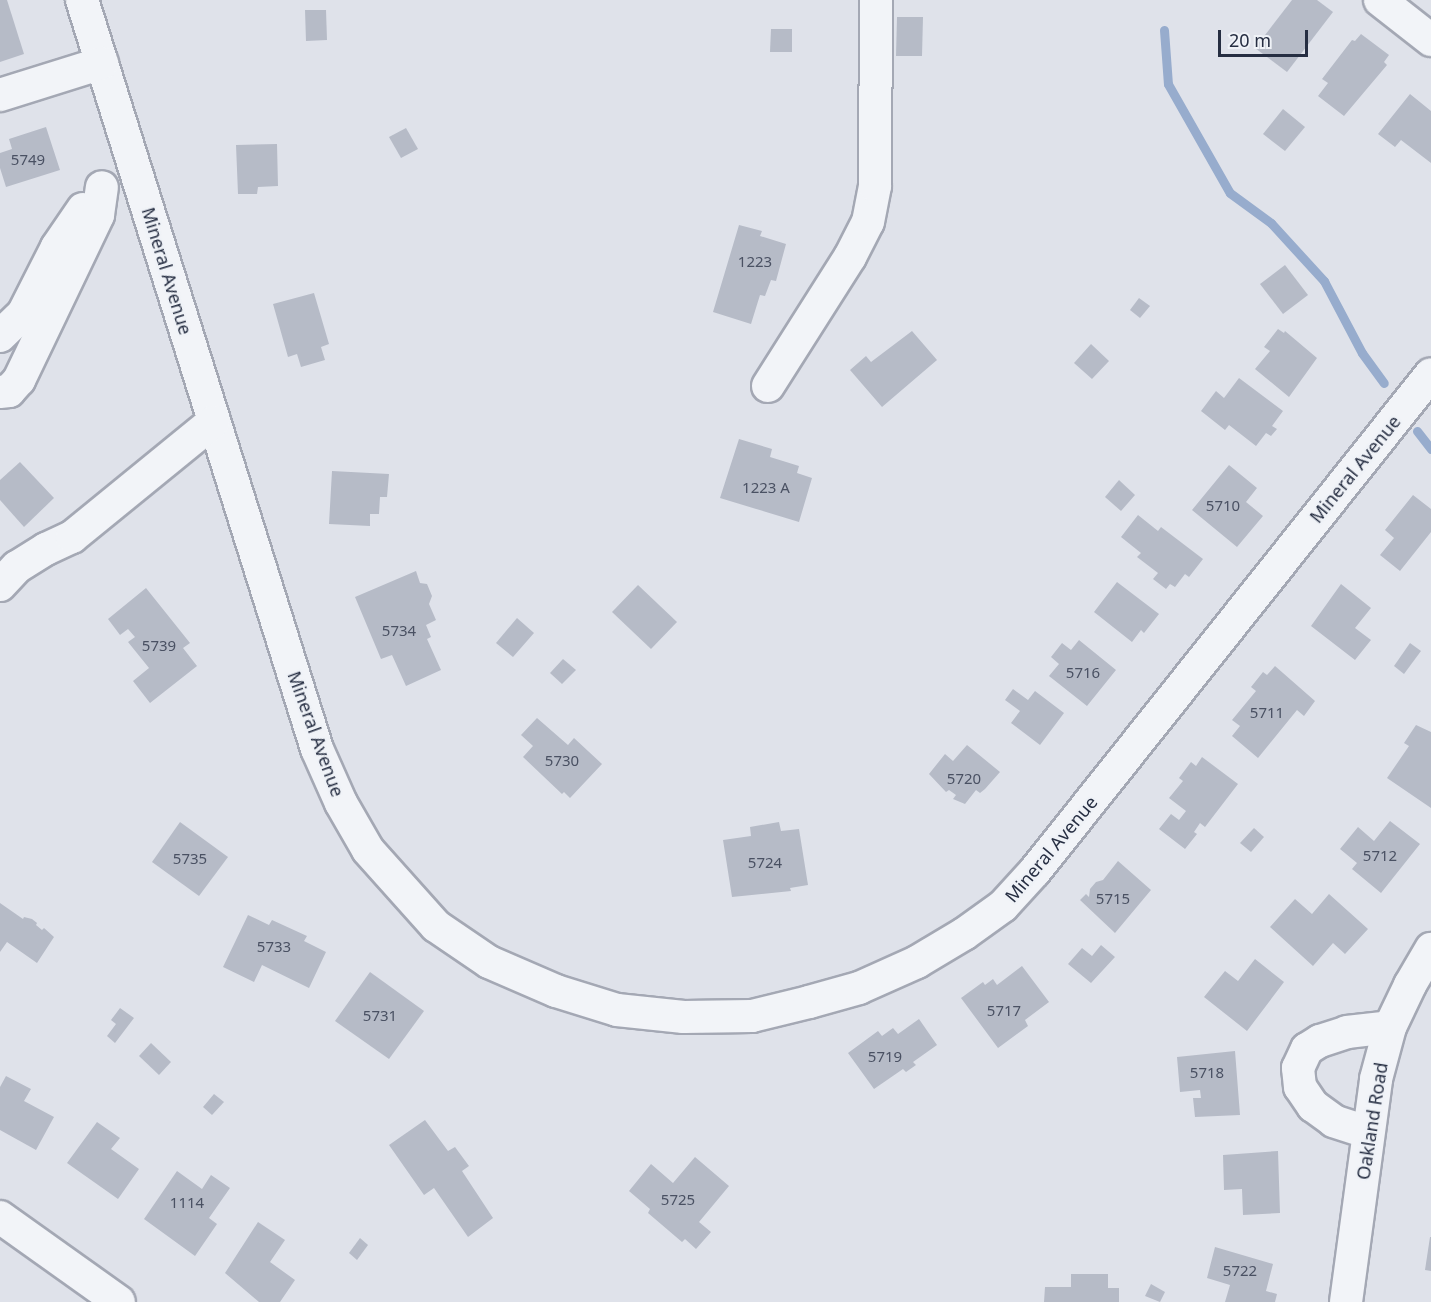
<!DOCTYPE html>
<style>
body{margin:0}
#map{position:relative;width:1431px;height:1302px;overflow:hidden;background:#dfe2ea;font-family:"Noto Sans",sans-serif}
div>[style]{position:absolute}
[style*='--x']{left:calc(var(--x)*1px);top:calc(var(--y)*1px);width:calc(var(--w)*1px);rotate:calc(var(--a)*1deg)}
.stream>*{height:9px;margin:-4.5px;padding:0 4.5px;transform-origin:4.5px;border-radius:4.5px;background:#97accd}
.building>*{inset:0;background:#b6bbc7}
.roads{filter:drop-shadow(2px 0 #a4a8b4) drop-shadow(-2px 0 #a4a8b4) drop-shadow(0 2px #a4a8b4) drop-shadow(0 -2px #a4a8b4)}
.minor>*{height:32px;margin:-16px;padding:0 16px;transform-origin:16px;border-radius:16px;background:#f2f4f8}
span{translate:-50% -50%;white-space:nowrap;text-align:center;line-height:1.15;-webkit-text-stroke:4.5px #eff2f7;paint-order:stroke}
.number-label{font-size:15px;color:#4a5163}
.number-label span{-webkit-text-stroke-width:0}
.street-label{font-size:18px;color:#262e42}
.scale{position:absolute;left:1218px;top:30px;width:90px;height:27px;box-sizing:border-box;border:3px solid #262e42;border-top:0;padding-left:8px;font-size:18px;line-height:21px;white-space:nowrap;color:#262e42;-webkit-text-stroke:4px #eff2f7;paint-order:stroke}
</style>
<div id="map">
<div class="stream">
<i style="--x:1164;--y:30;--w:54;--a:85.8"></i>
<i style="--x:1168;--y:84;--w:125;--a:60.4"></i>
<i style="--x:1230;--y:193;--w:51;--a:36.2"></i>
<i style="--x:1271;--y:223;--w:79;--a:47.6"></i>
<i style="--x:1324;--y:281;--w:81;--a:62.2"></i>
<i style="--x:1362;--y:353;--w:37;--a:54"></i>
<i style="--x:1417;--y:431;--w:23;--a:52"></i>
</div>
<div class="building">
<i style="clip-path:polygon(0 0,7px 0,24px 54px,0 62px)"></i>
<i style="clip-path:polygon(1292px 0,1317px 0,1333px 12px,1287px 72px,1255px 48px)"></i>
<i style="clip-path:polygon(305px 10px,326px 10px,327px 40px,306px 41px)"></i>
<i style="clip-path:polygon(897px 17px,923px 17px,922px 56px,896px 56px)"></i>
<i style="clip-path:polygon(771px 29px,792px 29px,792px 52px,770px 52px)"></i>
<i style="clip-path:polygon(1361px 34px,1389px 55px,1384px 62px,1387px 65px,1344px 116px,1318px 96px,1328px 83px,1322px 79px,1352px 40px,1355px 41px)"></i>
<i style="clip-path:polygon(1410px 94px,1431px 111px,1431px 163px,1401px 140px,1395px 147px,1378px 134px)"></i>
<i style="clip-path:polygon(1283px 109px,1305px 127px,1285px 151px,1263px 134px)"></i>
<i style="clip-path:polygon(46px 127px,60px 170px,6px 187px,0 168px,0 153px,12px 149px,9px 139px)"></i>
<i style="clip-path:polygon(406px 128px,418px 149px,401px 158px,389px 137px)"></i>
<i style="clip-path:polygon(277px 144px,278px 186px,258px 187px,257px 194px,238px 194px,236px 145px)"></i>
<i style="clip-path:polygon(739px 225px,762px 231px,760px 236px,786px 244px,776px 281px,771px 280px,765px 296px,760px 295px,751px 324px,713px 312px)"></i>
<i style="clip-path:polygon(1285px 265px,1308px 295px,1283px 314px,1260px 284px)"></i>
<i style="clip-path:polygon(314px 293px,329px 344px,321px 347px,325px 360px,301px 367px,297px 354px,288px 357px,273px 304px)"></i>
<i style="clip-path:polygon(1139px 298px,1150px 306px,1140px 318px,1130px 310px)"></i>
<i style="clip-path:polygon(1278px 329px,1284px 333px,1285px 331px,1317px 358px,1289px 397px,1255px 369px,1270px 351px,1264px 347px)"></i>
<i style="clip-path:polygon(912px 331px,937px 360px,882px 407px,850px 370px,866px 356px,871px 362px)"></i>
<i style="clip-path:polygon(1091px 344px,1109px 361px,1092px 379px,1074px 363px)"></i>
<i style="clip-path:polygon(1239px 378px,1283px 411px,1272px 426px,1277px 429px,1271px 436px,1266px 433px,1256px 446px,1229px 425px,1225px 430px,1201px 411px,1216px 391px,1224px 398px)"></i>
<i style="clip-path:polygon(739px 439px,772px 449px,770px 457px,799px 466px,797px 473px,812px 478px,799px 522px,720px 498px)"></i>
<i style="clip-path:polygon(20px 462px,54px 498px,24px 527px,0 500px,0 480px)"></i>
<i style="clip-path:polygon(1229px 465px,1257px 488px,1246px 502px,1263px 516px,1237px 547px,1192px 510px)"></i>
<i style="clip-path:polygon(332px 471px,389px 474px,387px 497px,380px 497px,379px 514px,370px 514px,370px 526px,329px 524px)"></i>
<i style="clip-path:polygon(1119px 480px,1135px 495px,1121px 511px,1105px 497px)"></i>
<i style="clip-path:polygon(1413px 495px,1431px 509px,1431px 532px,1400px 571px,1380px 555px,1394px 538px,1385px 530px)"></i>
<i style="clip-path:polygon(1138px 515px,1158px 531px,1161px 527px,1203px 559px,1189px 577px,1185px 574px,1175px 587px,1170px 584px,1166px 589px,1153px 579px,1158px 573px,1137px 557px,1141px 553px,1121px 537px)"></i>
<i style="clip-path:polygon(416px 571px,420px 583px,427px 584px,432px 596px,429px 604px,436px 620px,426px 625px,431px 637px,427px 639px,441px 670px,406px 686px,392px 655px,381px 659px,355px 597px)"></i>
<i style="clip-path:polygon(1117px 582px,1159px 614px,1144px 633px,1141px 630px,1132px 642px,1094px 612px)"></i>
<i style="clip-path:polygon(1341px 584px,1371px 608px,1355px 628px,1371px 640px,1355px 660px,1311px 626px)"></i>
<i style="clip-path:polygon(638px 585px,677px 622px,651px 649px,612px 612px)"></i>
<i style="clip-path:polygon(146px 588px,190px 643px,183px 648px,197px 666px,150px 703px,133px 681px,149px 668px,128px 642px,135px 637px,128px 629px,120px 635px,108px 619px)"></i>
<i style="clip-path:polygon(517px 618px,534px 633px,513px 657px,496px 643px)"></i>
<i style="clip-path:polygon(1079px 640px,1116px 670px,1087px 706px,1049px 676px,1059px 664px,1051px 657px,1062px 643px,1071px 650px)"></i>
<i style="clip-path:polygon(1410px 643px,1421px 651px,1404px 674px,1394px 666px)"></i>
<i style="clip-path:polygon(563px 659px,576px 670px,562px 684px,550px 673px)"></i>
<i style="clip-path:polygon(1275px 666px,1315px 701px,1304px 716px,1297px 710px,1258px 758px,1232px 736px,1240px 726px,1232px 720px,1256px 691px,1251px 687px,1263px 672px,1267px 675px)"></i>
<i style="clip-path:polygon(1013px 689px,1028px 700px,1035px 691px,1064px 713px,1040px 745px,1011px 723px,1020px 711px,1005px 700px)"></i>
<i style="clip-path:polygon(537px 718px,568px 745px,574px 738px,602px 764px,570px 798px,564px 792px,562px 794px,523px 757px,533px 746px,521px 735px)"></i>
<i style="clip-path:polygon(1416px 725px,1431px 732px,1431px 808px,1387px 778px,1409px 746px,1404px 743px)"></i>
<i style="clip-path:polygon(967px 745px,1000px 772px,985px 789px,980px 793px,976px 790px,965px 804px,953px 799px,956px 795px,949px 790px,946px 792px,929px 774px,945px 754px,953px 761px)"></i>
<i style="clip-path:polygon(1202px 757px,1238px 784px,1205px 827px,1200px 823px,1194px 832px,1197px 834px,1185px 849px,1159px 829px,1171px 814px,1179px 820px,1186px 811px,1169px 798px,1183px 781px,1179px 778px,1191px 762px,1196px 766px)"></i>
<i style="clip-path:polygon(1390px 821px,1420px 844px,1381px 893px,1352px 869px,1357px 863px,1340px 849px,1358px 827px,1374px 841px)"></i>
<i style="clip-path:polygon(180px 822px,228px 857px,199px 896px,152px 862px)"></i>
<i style="clip-path:polygon(779px 822px,781px 831px,799px 829px,808px 885px,790px 888px,791px 891px,732px 897px,723px 840px,751px 836px,750px 827px)"></i>
<i style="clip-path:polygon(1254px 828px,1264px 837px,1251px 852px,1240px 843px)"></i>
<i style="clip-path:polygon(1118px 861px,1151px 890px,1115px 933px,1080px 900px,1086px 894px,1089px 897px,1090px 889px,1096px 882px,1103px 880px)"></i>
<i style="clip-path:polygon(1329px 894px,1368px 929px,1345px 954px,1333px 943px,1313px 966px,1270px 927px,1295px 899px,1312px 914px)"></i>
<i style="clip-path:polygon(0 903px,23px 919px,24px 917px,32px 919px,37px 923px,36px 925px,42px 930px,44px 928px,54px 937px,37px 963px,7px 942px,0 952px)"></i>
<i style="clip-path:polygon(248px 915px,269px 925px,272px 920px,307px 936px,304px 941px,326px 952px,309px 988px,262px 965px,254px 982px,223px 967px)"></i>
<i style="clip-path:polygon(1101px 945px,1115px 957px,1091px 983px,1068px 964px,1082px 948px,1092px 956px)"></i>
<i style="clip-path:polygon(1255px 959px,1284px 982px,1247px 1031px,1204px 997px,1225px 971px,1238px 981px)"></i>
<i style="clip-path:polygon(1022px 966px,1049px 1002px,1025px 1020px,1028px 1026px,998px 1048px,961px 998px,983px 982px,985px 985px,993px 979px,997px 985px)"></i>
<i style="clip-path:polygon(370px 972px,424px 1011px,389px 1059px,335px 1021px)"></i>
<i style="clip-path:polygon(120px 1008px,134px 1018px,115px 1043px,107px 1036px,116px 1024px,111px 1020px)"></i>
<i style="clip-path:polygon(919px 1019px,937px 1045px,913px 1062px,916px 1065px,906px 1072px,903px 1069px,874px 1089px,848px 1053px,878px 1031px,882px 1036px,893px 1028px,898px 1034px)"></i>
<i style="clip-path:polygon(151px 1043px,171px 1062px,159px 1075px,139px 1056px)"></i>
<i style="clip-path:polygon(1235px 1051px,1240px 1115px,1195px 1117px,1193px 1098px,1201px 1098px,1200px 1090px,1180px 1092px,1177px 1057px)"></i>
<i style="clip-path:polygon(6px 1076px,31px 1089px,24px 1101px,54px 1117px,36px 1150px,0 1130px,0 1087px)"></i>
<i style="clip-path:polygon(214px 1094px,224px 1102px,212px 1115px,203px 1107px)"></i>
<i style="clip-path:polygon(425px 1120px,448px 1151px,455px 1147px,469px 1166px,462px 1171px,493px 1218px,468px 1237px,434px 1188px,424px 1195px,389px 1145px)"></i>
<i style="clip-path:polygon(97px 1122px,120px 1138px,111px 1149px,139px 1169px,118px 1199px,67px 1163px)"></i>
<i style="clip-path:polygon(1278px 1151px,1280px 1213px,1243px 1215px,1242px 1189px,1224px 1190px,1223px 1155px)"></i>
<i style="clip-path:polygon(695px 1157px,729px 1186px,699px 1222px,711px 1232px,696px 1249px,685px 1239px,682px 1242px,648px 1213px,650px 1209px,629px 1191px,651px 1164px,673px 1183px)"></i>
<i style="clip-path:polygon(177px 1171px,202px 1189px,211px 1175px,230px 1188px,209px 1218px,217px 1224px,195px 1256px,144px 1219px)"></i>
<i style="clip-path:polygon(258px 1222px,285px 1240px,270px 1262px,295px 1280px,280px 1302px,259px 1302px,225px 1273px)"></i>
<i style="clip-path:polygon(1430px 1237px,1431px 1237px,1431px 1271px,1425px 1270px)"></i>
<i style="clip-path:polygon(360px 1238px,368px 1245px,357px 1260px,349px 1253px)"></i>
<i style="clip-path:polygon(1215px 1247px,1273px 1264px,1266px 1291px,1277px 1294px,1275px 1302px,1225px 1302px,1230px 1285px,1207px 1278px)"></i>
<i style="clip-path:polygon(1071px 1274px,1108px 1274px,1108px 1288px,1119px 1288px,1119px 1302px,1044px 1302px,1045px 1287px,1071px 1287px)"></i>
<i style="clip-path:polygon(1151px 1284px,1165px 1292px,1160px 1302px,1145px 1296px)"></i>
</div>
<div class="roads">
<div class="minor">
<i style="--x:82;--y:0;--w:785;--a:72.58"></i>
<i style="--x:317;--y:749;--w:59;--a:66"></i>
<i style="--x:341;--y:803;--w:54;--a:60.1"></i>
<i style="--x:368;--y:850;--w:102;--a:48.2"></i>
<i style="--x:436;--y:926;--w:64;--a:34.2"></i>
<i style="--x:489;--y:962;--w:73;--a:23.4"></i>
<i style="--x:556;--y:991;--w:64;--a:17.3"></i>
<i style="--x:617;--y:1010;--w:67;--a:6"></i>
<i style="--x:684;--y:1017;--w:68;--a:-0.8"></i>
<i style="--x:752;--y:1016;--w:59;--a:-13.8"></i>
<i style="--x:809;--y:1002;--w:52;--a:-15.6"></i>
<i style="--x:859;--y:988;--w:64;--a:-24.1"></i>
<i style="--x:917;--y:962;--w:55;--a:-30.8"></i>
<i style="--x:964;--y:934;--w:48;--a:-35.7"></i>
<i style="--x:1003;--y:906;--w:47;--a:-47.6"></i>
<i style="--x:1035;--y:871;--w:635;--a:-51.45"></i>
<i style="--x:1380;--y:0;--w:65;--a:38.1"></i>
<i style="--x:0;--y:95;--w:107;--a:-17.4"></i>
<i style="--x:0;--y:336;--w:32;--a:-44"></i>
<i style="--x:23;--y:314;--w:75;--a:-63.1"></i>
<i style="--x:57;--y:247;--w:46;--a:-55.6"></i>
<i style="--x:768;--y:386;--w:153;--a:-57.6"></i>
<i style="--x:850;--y:257;--w:39;--a:-63"></i>
<i style="--x:868;--y:222;--w:37;--a:-79"></i>
<i style="--x:875;--y:186;--w:186;--a:-89.7"></i>
<i style="--x:0;--y:392;--w:9;--a:-6"></i>
<i style="--x:9;--y:391;--w:15;--a:-48"></i>
<i style="--x:19;--y:380;--w:183;--a:-64.4"></i>
<i style="--x:98;--y:215;--w:28;--a:-82"></i>
<i style="--x:0;--y:585;--w:25;--a:-47"></i>
<i style="--x:17;--y:567;--w:34;--a:-32"></i>
<i style="--x:46;--y:549;--w:29;--a:-25"></i>
<i style="--x:72;--y:537;--w:183;--a:-39.2"></i>
<i style="--x:1367;--y:1132;--w:35;--a:-162"></i>
<i style="--x:1334;--y:1121;--w:26;--a:-144"></i>
<i style="--x:1313;--y:1106;--w:23;--a:-124"></i>
<i style="--x:1300;--y:1087;--w:19;--a:-96"></i>
<i style="--x:1298;--y:1068;--w:21;--a:-65"></i>
<i style="--x:1307;--y:1049;--w:15;--a:-32"></i>
<i style="--x:1320;--y:1041;--w:28;--a:-18"></i>
<i style="--x:1347;--y:1032;--w:43;--a:-6.6"></i>
<i style="--x:0;--y:1217;--w:146;--a:35.5"></i>
<i style="--x:1346;--y:1302;--w:225;--a:-82.3"></i>
<i style="--x:1376;--y:1079;--w:54;--a:-74.9"></i>
<i style="--x:1390;--y:1027;--w:47;--a:-64.5"></i>
<i style="--x:1410;--y:985;--w:42;--a:-59.7"></i>
</div>
</div>
<div class="number-label">
<span style="left:28px;top:160px">5749</span>
<span style="left:755px;top:262px">1223</span>
<span style="left:766px;top:488px">1223 A</span>
<span style="left:1223px;top:506px">5710</span>
<span style="left:399px;top:631px">5734</span>
<span style="left:159px;top:646px">5739</span>
<span style="left:1083px;top:673px">5716</span>
<span style="left:1267px;top:713px">5711</span>
<span style="left:562px;top:761px">5730</span>
<span style="left:964px;top:779px">5720</span>
<span style="left:1380px;top:856px">5712</span>
<span style="left:190px;top:859px">5735</span>
<span style="left:765px;top:863px">5724</span>
<span style="left:1113px;top:899px">5715</span>
<span style="left:274px;top:947px">5733</span>
<span style="left:1004px;top:1011px">5717</span>
<span style="left:380px;top:1016px">5731</span>
<span style="left:885px;top:1057px">5719</span>
<span style="left:1207px;top:1073px">5718</span>
<span style="left:678px;top:1200px">5725</span>
<span style="left:187px;top:1203px">1114</span>
<span style="left:1240px;top:1271px">5722</span>
</div>
<div class="street-label">
<span style="left:167px;top:271px;rotate:73deg">Mineral Avenue</span>
<span style="left:1355px;top:469px;rotate:-51deg">Mineral Avenue</span>
<span style="left:316px;top:734px;rotate:70deg">Mineral Avenue</span>
<span style="left:1051px;top:849px;rotate:-50deg">Mineral Avenue</span>
<span style="left:1372px;top:1121px;rotate:-81deg">Oakland Road</span>
</div>
<div class="scale">20 m</div>
</div>
